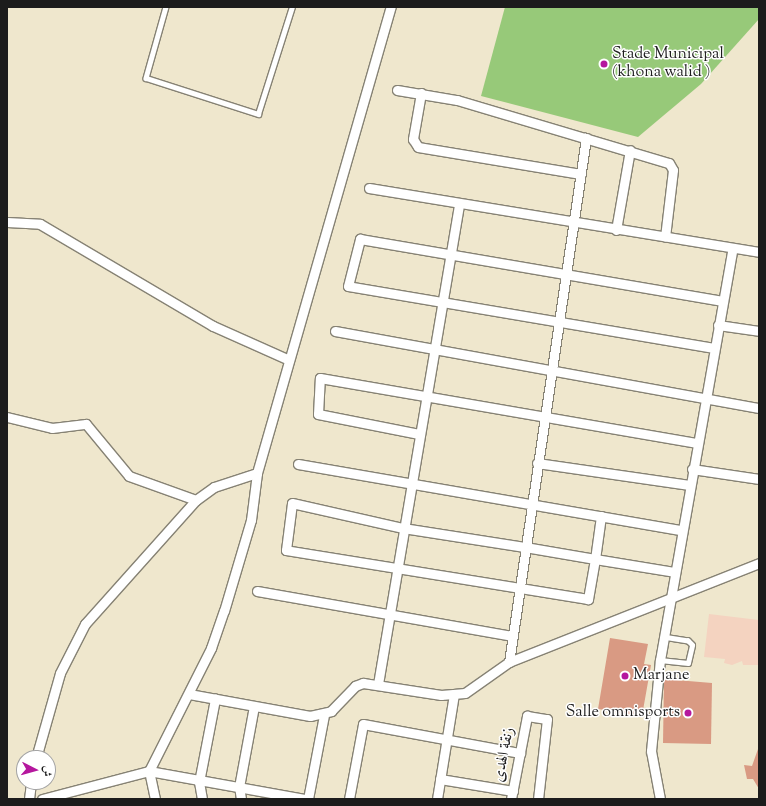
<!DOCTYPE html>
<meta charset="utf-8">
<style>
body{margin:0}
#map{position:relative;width:766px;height:806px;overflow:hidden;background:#efe7cd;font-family:"Sorts Mill Goudy",Amiri,serif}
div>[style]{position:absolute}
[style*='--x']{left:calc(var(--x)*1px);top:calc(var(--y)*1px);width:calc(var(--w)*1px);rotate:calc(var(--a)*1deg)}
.built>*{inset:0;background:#f4d3c0}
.green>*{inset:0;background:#97c979}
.building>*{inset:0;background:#d99a83}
.roads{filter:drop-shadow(1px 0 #868274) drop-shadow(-1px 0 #868274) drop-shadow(0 1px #868274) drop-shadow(0 -1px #868274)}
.service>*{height:4.5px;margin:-2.25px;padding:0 2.25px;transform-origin:2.25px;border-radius:2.25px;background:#fff}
.minor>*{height:9px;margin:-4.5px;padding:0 4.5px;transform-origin:4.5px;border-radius:4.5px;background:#fff}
.dots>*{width:11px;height:11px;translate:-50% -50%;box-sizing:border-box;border:2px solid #fff;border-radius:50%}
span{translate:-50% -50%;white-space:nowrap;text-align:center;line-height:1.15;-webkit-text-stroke:3px #fff;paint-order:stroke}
.poi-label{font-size:16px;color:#1c1c1c}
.left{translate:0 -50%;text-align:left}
.right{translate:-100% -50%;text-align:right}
.street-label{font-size:16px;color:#1c1c1c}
.frame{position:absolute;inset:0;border:8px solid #1c1c1c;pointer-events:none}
.north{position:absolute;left:16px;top:750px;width:40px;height:40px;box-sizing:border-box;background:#fff;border:1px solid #a4a4a4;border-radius:50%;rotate:96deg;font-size:11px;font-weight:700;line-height:16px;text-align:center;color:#1c1c1c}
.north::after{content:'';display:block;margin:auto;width:14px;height:18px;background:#b5179e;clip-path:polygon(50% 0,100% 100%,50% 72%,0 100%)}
</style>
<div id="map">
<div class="built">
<i style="clip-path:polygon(709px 614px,759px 620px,759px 665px,743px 665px,742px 661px,732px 665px,724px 663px,725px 659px,704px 657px)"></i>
</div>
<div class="green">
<i style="clip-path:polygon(505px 7px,759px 7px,759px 19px,701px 84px,638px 137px,481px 96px)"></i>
</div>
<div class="building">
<i style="clip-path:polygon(610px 638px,648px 644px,644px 664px,651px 665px,642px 716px,598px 709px)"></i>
<i style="clip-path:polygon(664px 679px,712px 683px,711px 744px,663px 743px)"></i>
<i style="clip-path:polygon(758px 749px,759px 749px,759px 789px,753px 779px,747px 779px,744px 765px,752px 766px)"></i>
</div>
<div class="roads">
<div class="service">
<i style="--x:166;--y:7;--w:74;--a:105.7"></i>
<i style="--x:146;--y:78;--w:118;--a:17.8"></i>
<i style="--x:258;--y:114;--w:112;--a:-72.4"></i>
<i style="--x:660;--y:660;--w:28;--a:6"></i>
<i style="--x:688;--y:663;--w:18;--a:-77"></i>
<i style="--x:692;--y:645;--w:6;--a:-135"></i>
<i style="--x:688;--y:641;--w:25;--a:-171"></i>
</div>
<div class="minor">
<i style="--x:397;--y:90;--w:61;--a:9.5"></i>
<i style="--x:457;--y:100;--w:221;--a:16.6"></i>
<i style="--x:669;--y:163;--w:8;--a:60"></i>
<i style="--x:673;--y:170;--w:67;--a:96.8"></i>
<i style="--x:421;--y:93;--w:47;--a:99.9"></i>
<i style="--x:413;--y:139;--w:9;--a:58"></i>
<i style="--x:418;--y:147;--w:165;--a:9.4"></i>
<i style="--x:369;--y:188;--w:395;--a:9.3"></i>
<i style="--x:7;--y:222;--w:33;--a:3"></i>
<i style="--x:40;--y:224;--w:201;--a:30.5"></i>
<i style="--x:213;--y:326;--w:83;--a:24.1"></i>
<i style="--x:616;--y:230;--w:81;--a:-80.1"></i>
<i style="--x:718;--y:325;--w:41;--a:8.3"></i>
<i style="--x:335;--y:331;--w:431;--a:10.3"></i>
<i style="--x:714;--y:348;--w:371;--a:-170.4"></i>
<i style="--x:348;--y:286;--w:49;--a:-75.7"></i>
<i style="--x:360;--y:239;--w:368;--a:9.7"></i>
<i style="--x:7;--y:417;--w:46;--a:13.7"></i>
<i style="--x:52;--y:428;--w:34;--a:-7"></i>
<i style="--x:86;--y:424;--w:67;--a:50.4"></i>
<i style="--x:129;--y:476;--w:71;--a:19.7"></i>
<i style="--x:419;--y:434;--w:103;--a:-168.8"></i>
<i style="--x:318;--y:414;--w:36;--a:-87"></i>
<i style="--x:320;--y:378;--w:383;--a:9.8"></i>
<i style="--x:537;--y:463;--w:154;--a:8.2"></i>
<i style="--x:298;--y:464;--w:389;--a:9.8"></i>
<i style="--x:692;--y:469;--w:68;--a:8.5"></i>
<i style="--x:601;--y:516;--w:43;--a:97.9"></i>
<i style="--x:595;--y:559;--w:41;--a:99.9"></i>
<i style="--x:588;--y:599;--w:306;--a:-170.8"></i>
<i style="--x:286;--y:550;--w:47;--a:-82.7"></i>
<i style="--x:292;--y:503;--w:114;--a:12.7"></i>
<i style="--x:403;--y:528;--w:123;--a:8.9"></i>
<i style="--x:525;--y:547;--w:71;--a:9.7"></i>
<i style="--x:595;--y:559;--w:80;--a:9.3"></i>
<i style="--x:257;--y:591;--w:260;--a:10"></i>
<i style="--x:509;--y:662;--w:530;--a:-81.64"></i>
<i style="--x:378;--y:684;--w:486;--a:-80.4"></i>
<i style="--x:189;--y:694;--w:123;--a:10.3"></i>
<i style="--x:310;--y:716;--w:22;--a:-13"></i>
<i style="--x:331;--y:711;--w:35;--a:-46"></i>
<i style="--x:355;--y:686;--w:9;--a:-21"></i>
<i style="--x:363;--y:683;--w:79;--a:8.7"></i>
<i style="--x:441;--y:695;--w:24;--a:-5"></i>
<i style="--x:465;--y:693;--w:54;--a:-35.2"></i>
<i style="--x:509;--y:662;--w:269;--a:-21.6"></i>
<i style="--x:36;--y:758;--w:88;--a:-74.2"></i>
<i style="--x:60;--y:673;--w:55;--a:-63"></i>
<i style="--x:85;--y:624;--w:166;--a:-48.2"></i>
<i style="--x:196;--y:500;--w:22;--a:-36"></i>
<i style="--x:214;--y:487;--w:45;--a:-18"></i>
<i style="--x:440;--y:779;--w:74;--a:9.3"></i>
<i style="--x:29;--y:799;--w:17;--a:-83"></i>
<i style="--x:42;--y:799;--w:111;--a:-14.7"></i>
<i style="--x:149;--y:771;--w:158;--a:10.2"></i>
<i style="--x:155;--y:799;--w:29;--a:-102"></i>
<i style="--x:149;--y:771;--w:138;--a:-63.2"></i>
<i style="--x:211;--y:648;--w:39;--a:-71"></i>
<i style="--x:224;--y:611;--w:95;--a:-73.5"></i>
<i style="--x:251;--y:520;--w:47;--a:-82.7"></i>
<i style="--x:257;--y:473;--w:485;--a:-74"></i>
<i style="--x:202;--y:799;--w:17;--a:-100"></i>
<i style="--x:199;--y:782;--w:85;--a:-79.1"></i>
<i style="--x:241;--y:799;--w:12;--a:-99"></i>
<i style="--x:239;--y:787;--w:82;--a:-79.5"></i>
<i style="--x:308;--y:799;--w:86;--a:-79.2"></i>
<i style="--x:349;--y:799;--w:76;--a:-79.4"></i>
<i style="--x:363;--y:724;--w:160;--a:10.5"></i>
<i style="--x:437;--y:799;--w:106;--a:-80.8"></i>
<i style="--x:511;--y:799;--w:85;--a:-79.1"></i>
<i style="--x:527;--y:716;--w:20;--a:9"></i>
<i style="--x:547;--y:719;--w:81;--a:96.4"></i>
<i style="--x:660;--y:799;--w:49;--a:-100.6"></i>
<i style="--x:651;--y:751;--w:91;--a:-84.4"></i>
<i style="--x:660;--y:660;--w:418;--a:-80"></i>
</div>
</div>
<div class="dots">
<i style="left:604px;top:64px;background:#b5179e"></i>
<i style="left:625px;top:676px;background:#b5179e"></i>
<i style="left:688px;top:713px;background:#b5179e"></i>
</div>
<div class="poi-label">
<span class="left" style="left:612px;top:64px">Stade Municipal<br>(khona walid )</span>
<span class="left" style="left:633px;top:676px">Marjane</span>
<span class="right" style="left:680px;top:713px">Salle omnisports</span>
</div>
<div class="street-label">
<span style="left:505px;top:755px;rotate:-79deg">زنقة الهدى</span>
</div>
<div class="frame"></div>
<div class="north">ش</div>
</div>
